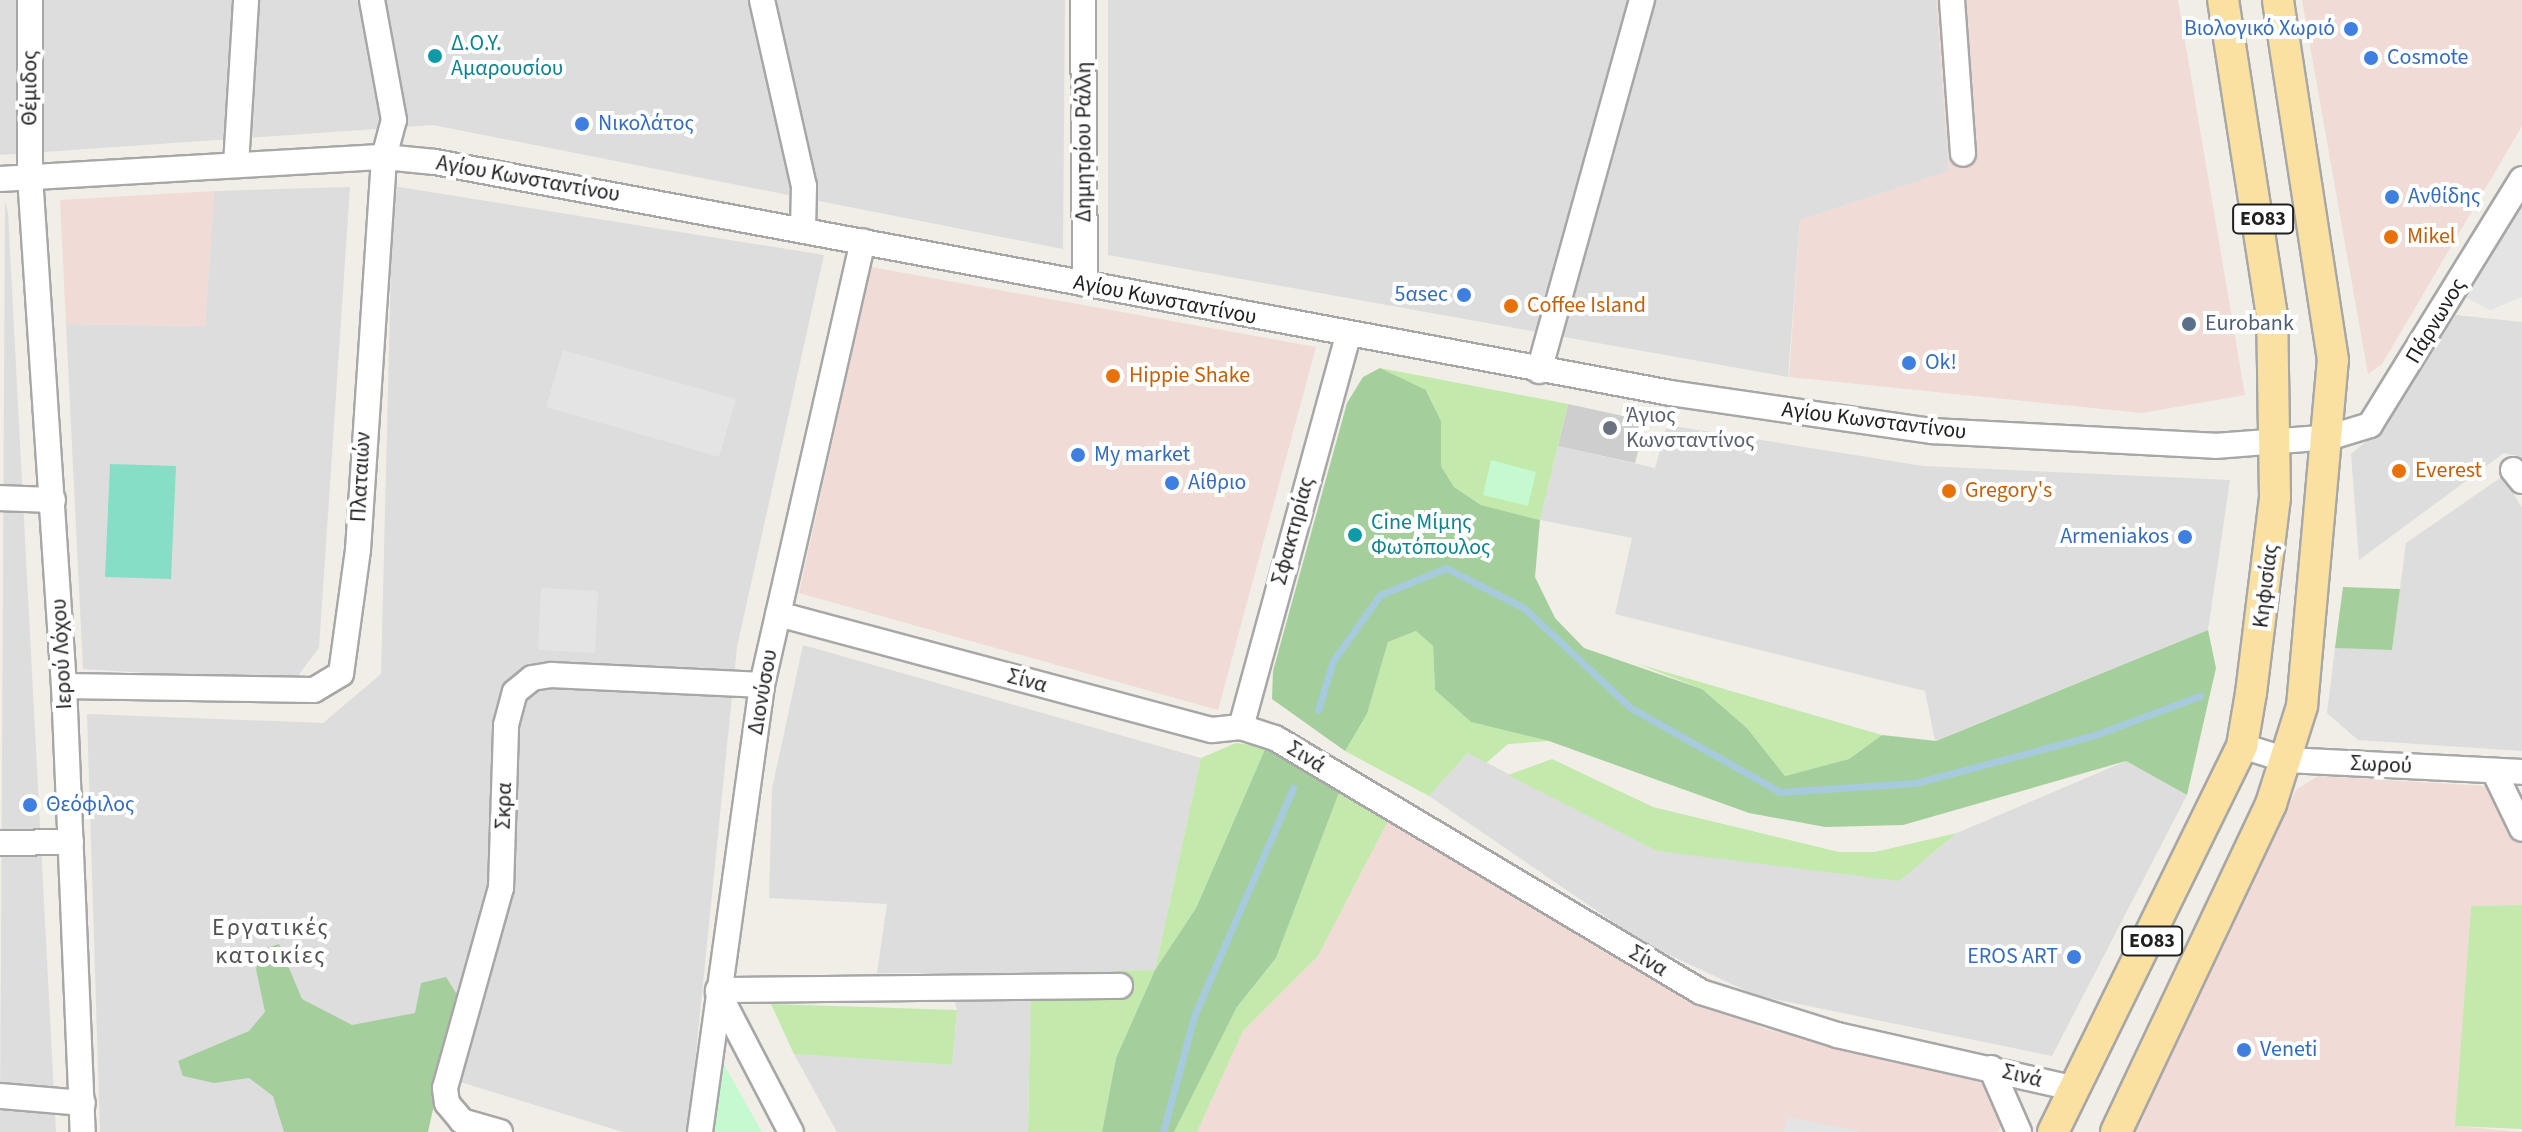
<!DOCTYPE html>
<meta charset="utf-8">
<style>
body{margin:0}
#map{position:relative;width:2522px;height:1132px;overflow:hidden;background:#f0eee6;font-family:"Source Sans 3",sans-serif}
div>[style]{position:absolute}
[style*='--x']{left:calc(var(--x)*1px);top:calc(var(--y)*1px);width:calc(var(--w)*1px);rotate:calc(var(--a)*1deg)}
.residential>*{inset:0;background:#dedddd}
.commercial>*{inset:0;background:#f0dbd6}
.religious>*{inset:0;background:#cecece}
.grass>*{inset:0;background:#c3e9ad}
.forest>*{inset:0;background:#a4cf9c}
.park>*{inset:0;background:#c5f9d0}
.pitch>*{inset:0;background:#86dec7}
.parking>*{inset:0;background:#e4e4e4}
.stream>*{height:7px;margin:-3.5px;padding:0 3.5px;transform-origin:3.5px;border-radius:3.5px;background:#a8cadd}
.roads{filter:drop-shadow(2px 0 #a7a7a7) drop-shadow(-2px 0 #a7a7a7) drop-shadow(0 2px #a7a7a7) drop-shadow(0 -2px #a7a7a7)}
.minor>*{height:24px;margin:-12px;padding:0 12px;transform-origin:12px;border-radius:12px;background:#fff}
.major>*{height:30px;margin:-15px;padding:0 15px;transform-origin:15px;border-radius:15px;background:#fae0a1}
.dots>*{width:22px;height:22px;translate:-50% -50%;box-sizing:border-box;border:4px solid #fff;border-radius:50%}
span{translate:-50% -50%;white-space:nowrap;text-align:center;line-height:1.15;-webkit-text-stroke:8px #fff;paint-order:stroke}
.shield-label span{padding:2px 6px;background:#fff;border:2px solid;border-radius:6px;-webkit-text-stroke-width:0}
.shield-label{font-size:20px;color:#202020;font-weight:700}
.shop-label{font-size:22px;color:#366cbe}
.right{translate:-100% -50%;text-align:right}
.left{translate:0 -50%;text-align:left}
.culture-label{font-size:22px;color:#0d838f}
.street-label{font-size:22px;color:#202020}
.food-label{font-size:22px;color:#c56008}
.service-label{font-size:22px;color:#4e5e75}
.worship-label{font-size:22px;color:#5b616d}
.neighbourhood-label{font-size:24px;color:#535353;letter-spacing:2px}
</style>
<div id="map">
<div class="residential">
<i style="clip-path:polygon(0 0,1065px 0,1063px 249px,433px 125px,0 155px)"></i>
<i style="clip-path:polygon(1108px 0,1936px 0,1949px 171px,1800px 220px,1788px 377px,1108px 255px)"></i>
<i style="clip-path:polygon(393px 186px,824px 255px,737px 647px,688px 1132px,623px 1132px,424px 1071px,405px 1132px,100px 1132px,87px 714px,323px 723px,381px 674px)"></i>
<i style="clip-path:polygon(350px 187px,319px 648px,293px 682px,83px 669px,66px 324px,205px 326px,214px 191px)"></i>
<i style="clip-path:polygon(5px 201px,8px 213px,56px 1132px,0 1132px)"></i>
<i style="clip-path:polygon(2456px 315px,2522px 322px,2522px 457px,2504px 453px,2359px 560px,2351px 454px,2375px 434px)"></i>
<i style="clip-path:polygon(1667px 425px,1923px 466px,2230px 480px,2208px 630px,1935px 741px,1925px 691px,1615px 614px,1632px 538px,1540px 520px,1558px 446px,1655px 468px)"></i>
<i style="clip-path:polygon(2503px 476px,2522px 508px,2522px 751px,2358px 740px,2327px 713px,2335px 648px,2392px 649px,2406px 543px)"></i>
<i style="clip-path:polygon(803px 645px,1201px 758px,1155px 970px,1031px 973px,1028px 1132px,837px 1132px,794px 1054px,952px 1065px,957px 1010px,947px 973px,877px 973px,887px 904px,769px 898px,772px 789px)"></i>
<i style="clip-path:polygon(1468px 753px,1657px 851px,1926px 859px,1957px 833px,2126px 761px,2187px 795px,2052px 1056px,1755px 995px,1644px 943px,1429px 796px)"></i>
</div>
<div class="commercial">
<i style="clip-path:polygon(1936px 0,2178px 0,2245px 395px,2142px 413px,1789px 377px,1800px 220px,1949px 171px)"></i>
<i style="clip-path:polygon(2302px 0,2522px 0,2522px 126px,2382px 364px,2368px 374px)"></i>
<i style="clip-path:polygon(214px 191px,205px 326px,66px 324px,60px 200px)"></i>
<i style="clip-path:polygon(871px 267px,1316px 347px,1218px 710px,799px 593px)"></i>
<i style="clip-path:polygon(2318px 776px,2485px 786px,2497px 794px,2522px 845px,2522px 905px,2471px 906px,2456px 1126px,2522px 1132px,2132px 1132px,2296px 790px)"></i>
<i style="clip-path:polygon(1392px 813px,1657px 982px,1765px 1029px,1982px 1077px,2003px 1122px,1998px 1132px,1197px 1132px,1243px 1031px,1318px 956px)"></i>
</div>
<div class="religious">
<i style="clip-path:polygon(1568px 404px,1646px 421px,1635px 463px,1558px 446px)"></i>
</div>
<div class="grass">
<i style="clip-path:polygon(1380px 368px,1568px 404px,1540px 520px,1481px 505px,1454px 487px,1441px 466px,1441px 421px,1427px 391px)"></i>
<i style="clip-path:polygon(1416px 631px,1433px 646px,1435px 690px,1471px 722px,1549px 741px,1508px 744px,1486px 763px,1468px 753px,1429px 796px,1345px 751px,1367px 714px,1388px 642px)"></i>
<i style="clip-path:polygon(1638px 664px,1882px 735px,1849px 759px,1785px 776px,1747px 728px,1702px 689px)"></i>
<i style="clip-path:polygon(1236px 743px,1266px 747px,1196px 908px,1155px 970px,1116px 1058px,1102px 1132px,1028px 1132px,1031px 973px,1155px 970px,1201px 758px)"></i>
<i style="clip-path:polygon(1552px 759px,1653px 807px,1839px 852px,1875px 852px,1957px 833px,1899px 881px,1657px 851px,1508px 775px)"></i>
<i style="clip-path:polygon(1340px 790px,1392px 813px,1318px 956px,1243px 1031px,1197px 1132px,1174px 1132px,1237px 1007px,1276px 958px)"></i>
<i style="clip-path:polygon(2522px 905px,2522px 1129px,2455px 1126px,2471px 906px)"></i>
<i style="clip-path:polygon(771px 1004px,957px 1010px,952px 1065px,794px 1054px)"></i>
</div>
<div class="forest">
<i style="clip-path:polygon(1380px 368px,1426px 390px,1441px 421px,1441px 466px,1454px 487px,1481px 505px,1540px 520px,1535px 577px,1555px 618px,1584px 648px,1702px 689px,1747px 728px,1785px 776px,1849px 759px,1882px 735px,1936px 741px,2208px 630px,2216px 668px,2187px 795px,2126px 761px,1903px 825px,1825px 827px,1749px 813px,1549px 741px,1471px 722px,1435px 690px,1433px 646px,1416px 631px,1388px 642px,1367px 714px,1345px 751px,1272px 699px,1273px 671px,1347px 403px,1363px 377px)"></i>
<i style="clip-path:polygon(2343px 587px,2400px 589px,2392px 650px,2335px 648px)"></i>
<i style="clip-path:polygon(1266px 747px,1340px 790px,1276px 958px,1237px 1007px,1174px 1132px,1102px 1132px,1116px 1058px,1155px 970px,1196px 908px)"></i>
<i style="clip-path:polygon(279px 944px,302px 999px,352px 1025px,415px 1013px,421px 983px,446px 977px,458px 996px,428px 1132px,284px 1132px,273px 1096px,249px 1078px,214px 1083px,183px 1076px,178px 1061px,249px 1031px,265px 1012px,256px 969px,261px 950px)"></i>
</div>
<div class="park">
<i style="clip-path:polygon(1491px 460px,1536px 472px,1528px 506px,1483px 495px)"></i>
<i style="clip-path:polygon(723px 1063px,762px 1132px,712px 1132px)"></i>
</div>
<div class="pitch">
<i style="clip-path:polygon(110px 464px,176px 466px,171px 579px,105px 577px)"></i>
</div>
<div class="parking">
<i style="clip-path:polygon(2522px 192px,2522px 297px,2490px 310px,2461px 295px)"></i>
<i style="clip-path:polygon(563px 350px,736px 399px,719px 457px,546px 407px)"></i>
<i style="clip-path:polygon(541px 588px,598px 591px,595px 653px,538px 650px)"></i>
<i style="clip-path:polygon(1787px 1117px,1865px 1132px,1784px 1132px)"></i>
</div>
<div class="stream">
<i style="--x:1318;--y:710;--w:51;--a:-73"></i>
<i style="--x:1333;--y:661;--w:81;--a:-54.5"></i>
<i style="--x:1380;--y:595;--w:71;--a:-22.2"></i>
<i style="--x:1446;--y:568;--w:88;--a:27.1"></i>
<i style="--x:1524;--y:608;--w:146;--a:43.1"></i>
<i style="--x:1631;--y:708;--w:171;--a:29.4"></i>
<i style="--x:1780;--y:792;--w:136;--a:-3.8"></i>
<i style="--x:1916;--y:783;--w:185;--a:-15"></i>
<i style="--x:2095;--y:735;--w:112;--a:-20.4"></i>
<i style="--x:1163;--y:1132;--w:120;--a:-75"></i>
<i style="--x:1194;--y:1016;--w:249;--a:-66.5"></i>
</div>
<div class="roads">
<div class="minor">
<i style="--x:30;--y:0;--w:176;--a:90"></i>
<i style="--x:30;--y:176;--w:511;--a:86.19"></i>
<i style="--x:64;--y:686;--w:446;--a:87.6"></i>
<i style="--x:762;--y:0;--w:191;--a:77.3"></i>
<i style="--x:804;--y:186;--w:43;--a:91.3"></i>
<i style="--x:1083;--y:0;--w:284;--a:89.6"></i>
<i style="--x:1952;--y:0;--w:154;--a:85.9"></i>
<i style="--x:236;--y:165;--w:165;--a:-86.5"></i>
<i style="--x:0;--y:179;--w:385;--a:-3.3"></i>
<i style="--x:384;--y:157;--w:51;--a:5.6"></i>
<i style="--x:435;--y:162;--w:1257;--a:10.59"></i>
<i style="--x:1671;--y:393;--w:264;--a:8.3"></i>
<i style="--x:1932;--y:431;--w:283;--a:3"></i>
<i style="--x:2215;--y:446;--w:116;--a:-4.4"></i>
<i style="--x:2331;--y:437;--w:41;--a:-17.1"></i>
<i style="--x:2370;--y:425;--w:289;--a:-58.3"></i>
<i style="--x:1539;--y:371;--w:385;--a:-74.5"></i>
<i style="--x:2513;--y:470;--w:14;--a:51"></i>
<i style="--x:0;--y:498;--w:53;--a:2.2"></i>
<i style="--x:778;--y:614;--w:449;--a:15"></i>
<i style="--x:1212;--y:730;--w:29;--a:-6"></i>
<i style="--x:1241;--y:727;--w:36;--a:18"></i>
<i style="--x:1275;--y:738;--w:496;--a:30.8"></i>
<i style="--x:1701;--y:992;--w:143;--a:17.5"></i>
<i style="--x:1837;--y:1035;--w:245;--a:12.7"></i>
<i style="--x:64;--y:686;--w:250;--a:0.9"></i>
<i style="--x:314;--y:690;--w:31;--a:-31"></i>
<i style="--x:341;--y:674;--w:125;--a:-82.2"></i>
<i style="--x:358;--y:550;--w:394;--a:-86.2"></i>
<i style="--x:384;--y:157;--w:38;--a:-75"></i>
<i style="--x:394;--y:120;--w:122;--a:-100.4"></i>
<i style="--x:1241;--y:727;--w:404;--a:-74.7"></i>
<i style="--x:2242;--y:746;--w:47;--a:17.3"></i>
<i style="--x:2287;--y:760;--w:235;--a:2.9"></i>
<i style="--x:2494;--y:771;--w:64;--a:64.2"></i>
<i style="--x:0;--y:843;--w:71;--a:-0.8"></i>
<i style="--x:718;--y:990;--w:402;--a:-0.6"></i>
<i style="--x:718;--y:992;--w:158;--a:62.5"></i>
<i style="--x:1991;--y:1068;--w:70;--a:66.4"></i>
<i style="--x:0;--y:1096;--w:83;--a:4.8"></i>
<i style="--x:500;--y:1132;--w:40;--a:-164"></i>
<i style="--x:462;--y:1121;--w:23;--a:-130"></i>
<i style="--x:447;--y:1103;--w:15;--a:-98"></i>
<i style="--x:445;--y:1088;--w:208;--a:-74.4"></i>
<i style="--x:501;--y:888;--w:163;--a:-88.2"></i>
<i style="--x:506;--y:725;--w:34;--a:-75"></i>
<i style="--x:515;--y:692;--w:22;--a:-39"></i>
<i style="--x:532;--y:678;--w:20;--a:-9"></i>
<i style="--x:552;--y:675;--w:210;--a:2.7"></i>
<i style="--x:700;--y:1132;--w:451;--a:-82.1"></i>
<i style="--x:762;--y:685;--w:455;--a:-77.2"></i>
</div>
<div class="major">
<i style="--x:2053;--y:1132;--w:430;--a:-63.9"></i>
<i style="--x:2242;--y:746;--w:54;--a:-80.4"></i>
<i style="--x:2251;--y:693;--w:197;--a:-83"></i>
<i style="--x:2275;--y:497;--w:181;--a:-90.9"></i>
<i style="--x:2272;--y:316;--w:320;--a:-98.8"></i>
<i style="--x:2116;--y:1132;--w:363;--a:-64.7"></i>
<i style="--x:2271;--y:804;--w:103;--a:-72.4"></i>
<i style="--x:2302;--y:706;--w:347;--a:-84.9"></i>
<i style="--x:2333;--y:360;--w:364;--a:-98.7"></i>
</div>
</div>
<div class="dots">
<i style="left:2351px;top:29px;background:#3f7fe0"></i>
<i style="left:435px;top:56px;background:#0f9aa8"></i>
<i style="left:2371px;top:58px;background:#3f7fe0"></i>
<i style="left:582px;top:124px;background:#3f7fe0"></i>
<i style="left:2392px;top:197px;background:#3f7fe0"></i>
<i style="left:2391px;top:237px;background:#e8710a"></i>
<i style="left:1464px;top:295px;background:#3f7fe0"></i>
<i style="left:1511px;top:306px;background:#e8710a"></i>
<i style="left:2189px;top:324px;background:#5c6f8a"></i>
<i style="left:1909px;top:363px;background:#3f7fe0"></i>
<i style="left:1113px;top:376px;background:#e8710a"></i>
<i style="left:1610px;top:428px;background:#6b7280"></i>
<i style="left:1078px;top:455px;background:#3f7fe0"></i>
<i style="left:2399px;top:471px;background:#e8710a"></i>
<i style="left:1172px;top:483px;background:#3f7fe0"></i>
<i style="left:1949px;top:491px;background:#e8710a"></i>
<i style="left:1355px;top:535px;background:#0f9aa8"></i>
<i style="left:2185px;top:537px;background:#3f7fe0"></i>
<i style="left:30px;top:805px;background:#3f7fe0"></i>
<i style="left:2074px;top:957px;background:#3f7fe0"></i>
<i style="left:2244px;top:1050px;background:#3f7fe0"></i>
</div>
<div class="shield-label">
<span style="left:2263px;top:219px">ΕΟ83</span>
<span style="left:2152px;top:941px">ΕΟ83</span>
</div>
<div class="shop-label">
<span class="right" style="left:2335px;top:29px">Βιολογικό Χωριό</span>
<span class="left" style="left:2387px;top:58px">Cosmote</span>
<span class="left" style="left:598px;top:124px">Νικολάτος</span>
<span class="left" style="left:2408px;top:197px">Ανθίδης</span>
<span class="right" style="left:1448px;top:295px">5αsec</span>
<span class="left" style="left:1925px;top:363px">Ok!</span>
<span class="left" style="left:1094px;top:455px">My market</span>
<span class="left" style="left:1188px;top:483px">Αίθριο</span>
<span class="right" style="left:2169px;top:537px">Armeniakos</span>
<span class="left" style="left:46px;top:805px">Θεόφιλος</span>
<span class="right" style="left:2058px;top:957px">EROS ART</span>
<span class="left" style="left:2260px;top:1050px">Veneti</span>
</div>
<div class="culture-label">
<span class="left" style="left:451px;top:56px">Δ.Ο.Υ.<br>Αμαρουσίου</span>
<span class="left" style="left:1371px;top:535px">Cine Μίμης<br>Φωτόπουλος</span>
</div>
<div class="street-label">
<span style="left:30px;top:88px;rotate:-90deg">Θέμιδος</span>
<span style="left:1084px;top:142px;rotate:-90deg">Δημητρίου Ράλλη</span>
<span style="left:528px;top:179px;rotate:10deg">Αγίου Κωνσταντίνου</span>
<span style="left:1165px;top:300px;rotate:11deg">Αγίου Κωνσταντίνου</span>
<span style="left:2436px;top:321px;rotate:-59deg">Πάρνωνος</span>
<span style="left:1874px;top:421px;rotate:7deg">Αγίου Κωνσταντίνου</span>
<span style="left:361px;top:477px;rotate:-87deg">Πλαταιών</span>
<span style="left:1293px;top:531px;rotate:-75deg">Σφακτηρίας</span>
<span style="left:2266px;top:586px;rotate:-83deg">Κηφισίας</span>
<span style="left:62px;top:654px;rotate:-93deg">Ιερού Λόχου</span>
<span style="left:1027px;top:681px;rotate:15deg">Σίνα</span>
<span style="left:763px;top:692px;rotate:-80deg">Διονύσου</span>
<span style="left:1306px;top:757px;rotate:32deg">Σινά</span>
<span style="left:2381px;top:765px;rotate:3deg">Σωρού</span>
<span style="left:504px;top:806px;rotate:-88deg">Σκρα</span>
<span style="left:1648px;top:961px;rotate:31deg">Σίνα</span>
<span style="left:2022px;top:1076px;rotate:14deg">Σινά</span>
</div>
<div class="food-label">
<span class="left" style="left:2407px;top:237px">Mikel</span>
<span class="left" style="left:1527px;top:306px">Coffee Island</span>
<span class="left" style="left:1129px;top:376px">Hippie Shake</span>
<span class="left" style="left:2415px;top:471px">Everest</span>
<span class="left" style="left:1965px;top:491px">Gregory's</span>
</div>
<div class="service-label">
<span class="left" style="left:2205px;top:324px">Eurobank</span>
</div>
<div class="worship-label">
<span class="left" style="left:1626px;top:428px">Άγιος<br>Κωνσταντίνος</span>
</div>
<div class="neighbourhood-label">
<span style="left:271px;top:942px">Εργατικές<br>κατοικίες</span>
</div>
</div>
